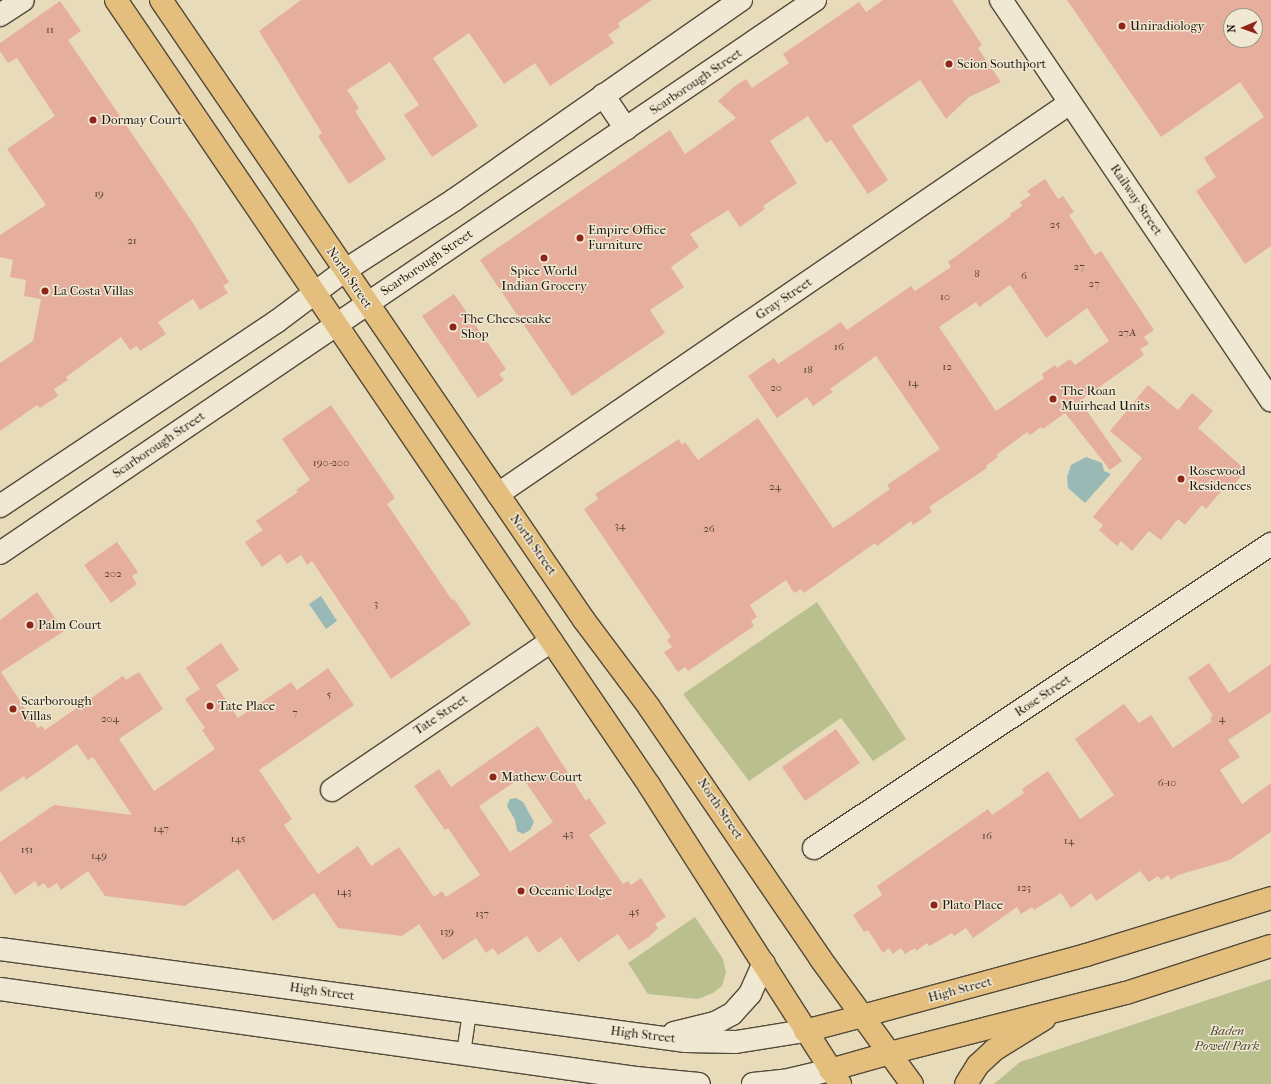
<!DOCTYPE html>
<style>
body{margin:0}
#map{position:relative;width:1271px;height:1084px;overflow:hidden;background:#e8dbba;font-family:"IM FELL French Canon",serif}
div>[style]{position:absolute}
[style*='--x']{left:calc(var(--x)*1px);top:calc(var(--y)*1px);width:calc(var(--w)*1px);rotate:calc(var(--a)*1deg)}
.green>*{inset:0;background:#b9bf8d}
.water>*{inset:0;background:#99b9b7}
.building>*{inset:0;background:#e6af9d}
.roads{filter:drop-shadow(1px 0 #544a3b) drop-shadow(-1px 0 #544a3b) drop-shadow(0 1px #544a3b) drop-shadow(0 -1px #544a3b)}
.lane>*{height:13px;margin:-6.5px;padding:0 6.5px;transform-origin:6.5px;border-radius:6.5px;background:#f0e8d2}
.street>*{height:22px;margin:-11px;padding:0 11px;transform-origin:11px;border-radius:11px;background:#f0e8d2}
.secondary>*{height:22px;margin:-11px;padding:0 11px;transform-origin:11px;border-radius:11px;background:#f0e8d2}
.primary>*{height:22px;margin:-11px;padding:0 11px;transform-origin:11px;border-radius:11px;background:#e4be7d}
.highway>*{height:22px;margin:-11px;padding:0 11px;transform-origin:11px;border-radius:11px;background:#e4be7d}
.dots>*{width:11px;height:11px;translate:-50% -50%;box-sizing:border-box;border:2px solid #f0e8d2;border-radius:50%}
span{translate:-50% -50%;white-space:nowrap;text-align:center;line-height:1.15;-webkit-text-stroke:3px #f0e8d2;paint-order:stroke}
.number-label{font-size:11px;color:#533f34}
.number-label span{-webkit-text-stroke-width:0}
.poi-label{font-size:13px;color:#221a11}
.left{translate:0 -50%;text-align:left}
.street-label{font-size:13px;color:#221a11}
.park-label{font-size:13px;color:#4f4c36;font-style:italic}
.north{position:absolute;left:1223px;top:8px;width:40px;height:40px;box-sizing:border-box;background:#f0e8d2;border:1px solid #9e9685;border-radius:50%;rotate:268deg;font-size:11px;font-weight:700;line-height:16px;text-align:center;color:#221a11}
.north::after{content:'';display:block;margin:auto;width:14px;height:18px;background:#8f2418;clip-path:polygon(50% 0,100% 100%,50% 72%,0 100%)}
</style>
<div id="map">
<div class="green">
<i style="clip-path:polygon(817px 602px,906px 739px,873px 761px,841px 718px,749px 781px,683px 694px)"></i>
<i style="clip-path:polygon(695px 917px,723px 959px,726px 973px,722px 986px,713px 993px,698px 999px,648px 994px,628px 963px)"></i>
<i style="clip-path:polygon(1271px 979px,1271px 1084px,994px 1084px,1020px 1062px)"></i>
</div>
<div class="water">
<i style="clip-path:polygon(1086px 457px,1102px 463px,1104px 471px,1111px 474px,1085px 503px,1068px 488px,1067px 477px,1071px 465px)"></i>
<i style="clip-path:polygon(321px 596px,337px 621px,326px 629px,309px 604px)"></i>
<i style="clip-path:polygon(516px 798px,523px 802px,534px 822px,530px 830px,523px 834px,517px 831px,515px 820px,507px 806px,510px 799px)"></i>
</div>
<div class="building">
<i style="clip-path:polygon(301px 0,652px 0,618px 23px,620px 27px,608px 35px,614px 43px,550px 86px,535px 63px,504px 84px,469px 33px,433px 58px,478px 126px,432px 157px,404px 115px,419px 105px,390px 62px,347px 90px,359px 108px,355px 111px,386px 159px,349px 184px,318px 136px,322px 133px,259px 31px)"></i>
<i style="clip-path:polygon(883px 0,952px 0,982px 45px,978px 48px,1001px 82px,969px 97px,946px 119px,920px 80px,852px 126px,888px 180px,868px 194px,831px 140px,826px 143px,808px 116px,770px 141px,797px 183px,763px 206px,765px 209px,740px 227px,728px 210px,690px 234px,699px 247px,671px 267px,684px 287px,650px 310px,665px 333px,572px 396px,480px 260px,670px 130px,685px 154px,736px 118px,718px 101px,735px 86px,746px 79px,752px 88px,789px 63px,783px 54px,859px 2px,866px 12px)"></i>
<i style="clip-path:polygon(evenodd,1067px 0,1271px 0,1271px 246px,1245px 264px,1196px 191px,1216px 177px,1204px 158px,1264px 117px,1240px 82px,1161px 137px,1067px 0,1231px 16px,1255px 16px,1255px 40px,1231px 40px,1231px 16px)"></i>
<i style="clip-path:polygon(60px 1px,81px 31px,68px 40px,193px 223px,229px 282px,223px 286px,228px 293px,200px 310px,193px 299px,158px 322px,166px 334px,140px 351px,137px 346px,130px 350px,121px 337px,66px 377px,68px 380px,54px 389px,58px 396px,40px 408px,37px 405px,0 431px,0 363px,33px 341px,41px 299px,24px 296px,26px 280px,10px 277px,13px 260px,0 257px,0 235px,46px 205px,7px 149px,55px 116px,17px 58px,8px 63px,0 51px,0 43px)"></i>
<i style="clip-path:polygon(evenodd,1045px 179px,1058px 199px,1063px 196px,1074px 212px,1069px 215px,1095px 255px,1101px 251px,1154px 330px,1144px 337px,1149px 344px,1140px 349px,1144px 355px,1080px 401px,1122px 461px,1110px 470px,1065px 413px,1043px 429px,1041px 427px,1030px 435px,1027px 432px,996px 455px,998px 457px,986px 466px,987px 468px,929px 507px,932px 512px,913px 525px,911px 521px,877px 546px,875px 543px,804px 593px,801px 589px,794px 593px,786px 580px,750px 605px,757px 617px,751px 621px,754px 626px,688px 671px,685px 667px,678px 672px,664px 652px,672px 647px,667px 640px,671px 637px,584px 509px,598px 499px,595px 494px,679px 439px,682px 445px,685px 442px,698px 460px,758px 418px,833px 528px,849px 518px,890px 489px,887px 485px,940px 449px,876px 356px,830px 389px,833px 392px,813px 406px,807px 397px,777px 418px,748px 376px,774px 358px,778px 364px,841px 322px,847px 330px,911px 286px,915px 291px,951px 267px,948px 262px,1011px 216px,1010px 214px,1022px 206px,1020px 202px,1031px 195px,1027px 191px,1045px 179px,1010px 285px,1046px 338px,1087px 308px,1109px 341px,1075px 365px,1070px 359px,1057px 368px,1055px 365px,1042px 374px,1044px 378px,996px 411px,939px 327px,976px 302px,979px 307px,1010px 285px)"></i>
<i style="clip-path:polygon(454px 294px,506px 369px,499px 374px,504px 380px,478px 398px,422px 316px)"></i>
<i style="clip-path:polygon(1148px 385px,1178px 410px,1192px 393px,1213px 411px,1198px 428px,1246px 470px,1229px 491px,1224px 488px,1206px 509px,1202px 505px,1185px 525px,1178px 519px,1161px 540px,1149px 531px,1132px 551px,1121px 541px,1117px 546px,1099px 530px,1103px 525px,1093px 517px,1142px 458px,1110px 431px)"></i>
<i style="clip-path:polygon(331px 405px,395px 498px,387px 504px,452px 600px,454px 599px,471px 624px,391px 679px,312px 561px,307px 565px,301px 555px,287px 564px,280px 554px,262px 567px,245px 542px,263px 530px,256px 521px,298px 492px,296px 490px,310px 480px,282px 439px)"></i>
<i style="clip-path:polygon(117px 542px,138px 572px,132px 576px,137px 584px,111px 603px,84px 565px)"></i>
<i style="clip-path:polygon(evenodd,37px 592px,64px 631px,1px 672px,38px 728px,42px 726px,45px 730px,123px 676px,126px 680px,139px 672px,163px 709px,119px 739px,154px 791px,215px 749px,202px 730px,205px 728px,185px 699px,200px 689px,186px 668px,221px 643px,239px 670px,216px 685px,238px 718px,291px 682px,297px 690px,328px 668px,354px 705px,259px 770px,292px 819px,284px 825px,318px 874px,358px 846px,371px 866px,399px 847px,434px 897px,442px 891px,446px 897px,480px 875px,448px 828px,445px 830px,414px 786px,439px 769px,451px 787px,538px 726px,586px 801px,589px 798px,606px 823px,589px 835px,623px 884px,628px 881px,631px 885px,641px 878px,666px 917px,655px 924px,658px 928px,649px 937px,629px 950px,618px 934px,578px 962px,561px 937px,538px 953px,527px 936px,498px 955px,493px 948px,486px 953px,476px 938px,443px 960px,419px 924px,402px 936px,338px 928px,314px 893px,273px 921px,238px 869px,185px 906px,105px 896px,88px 871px,61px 890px,57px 883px,48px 889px,44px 883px,38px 887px,35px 881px,15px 895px,0 871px,0 842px,54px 805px,132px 815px,93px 757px,88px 760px,77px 744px,26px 780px,24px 776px,0 792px,0 620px,37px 592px,522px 777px,553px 822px,510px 852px,479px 806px,522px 777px)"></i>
<i style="clip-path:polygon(1209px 663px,1229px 693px,1271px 664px,1271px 712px,1228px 740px,1240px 757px,1220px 770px,1242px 804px,1271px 783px,1271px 832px,1230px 860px,1178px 875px,1171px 880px,1168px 875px,1161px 880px,1158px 876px,1149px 882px,1140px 871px,1096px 901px,1091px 893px,1071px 908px,1061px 893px,1034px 910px,1032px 907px,1021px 914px,1017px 907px,973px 938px,966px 928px,954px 936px,952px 933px,929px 946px,927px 943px,916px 951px,915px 948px,905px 954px,901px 948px,893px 954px,889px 948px,883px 953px,868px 930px,864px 932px,853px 915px,882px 895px,877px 886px,988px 809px,992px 815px,1024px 793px,1022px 789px,1048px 771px,1080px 819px,1114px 795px,1075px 739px,1124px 704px,1139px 723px,1151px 715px,1173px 748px,1212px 721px,1210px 718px,1213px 716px,1188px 678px)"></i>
<i style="clip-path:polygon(836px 729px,860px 763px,805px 801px,782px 767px)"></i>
</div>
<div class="roads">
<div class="lane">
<i style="--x:463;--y:1053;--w:41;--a:-81.7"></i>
</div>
<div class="street">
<i style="--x:1001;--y:0;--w:483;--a:56"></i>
<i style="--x:0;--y:15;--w:27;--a:-33"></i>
<i style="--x:498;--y:494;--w:693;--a:-34.36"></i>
<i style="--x:332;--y:790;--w:265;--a:-34.2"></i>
<i style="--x:814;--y:848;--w:549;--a:-33.63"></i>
</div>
<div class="secondary">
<i style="--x:603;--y:95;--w:41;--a:55.9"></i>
<i style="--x:0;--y:506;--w:332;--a:-33.7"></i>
<i style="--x:276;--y:322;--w:85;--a:-36.9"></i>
<i style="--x:344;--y:271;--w:131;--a:-32.8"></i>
<i style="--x:454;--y:200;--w:350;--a:-34.9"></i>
<i style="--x:0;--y:553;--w:985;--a:-34.16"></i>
<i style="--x:0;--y:949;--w:692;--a:7.64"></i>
<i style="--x:686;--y:1041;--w:50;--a:1.1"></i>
<i style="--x:736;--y:1042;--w:70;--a:-9.1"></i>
<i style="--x:0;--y:989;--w:642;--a:7.97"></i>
<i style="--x:636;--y:1078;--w:63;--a:5.4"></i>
<i style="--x:674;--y:1033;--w:42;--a:-13.7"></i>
<i style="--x:715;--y:1023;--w:19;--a:-28"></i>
<i style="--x:732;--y:1014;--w:27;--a:-48"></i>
<i style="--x:750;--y:994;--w:34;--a:-66"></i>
<i style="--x:753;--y:1084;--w:31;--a:-6"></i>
<i style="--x:784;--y:1081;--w:47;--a:-13.4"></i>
</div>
<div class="primary">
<i style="--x:862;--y:1016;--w:232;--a:-15.2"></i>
<i style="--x:1086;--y:955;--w:194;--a:-17.1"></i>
<i style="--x:890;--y:1053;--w:244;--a:-14.3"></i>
<i style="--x:1126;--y:993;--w:152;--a:-18"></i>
<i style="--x:966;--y:1084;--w:22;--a:-58"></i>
<i style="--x:978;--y:1065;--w:22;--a:-43"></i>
<i style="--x:994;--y:1050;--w:59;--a:-31.8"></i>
</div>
<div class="highway">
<i style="--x:116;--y:0;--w:949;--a:55.82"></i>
<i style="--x:649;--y:785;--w:355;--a:57.4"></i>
<i style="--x:161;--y:0;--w:751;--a:55.7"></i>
<i style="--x:584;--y:620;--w:109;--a:53.2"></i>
<i style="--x:649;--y:707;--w:304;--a:55.7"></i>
<i style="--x:820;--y:958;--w:156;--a:53.9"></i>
<i style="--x:805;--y:1031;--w:59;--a:-14.7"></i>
<i style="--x:830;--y:1070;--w:62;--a:-15.8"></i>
</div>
</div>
<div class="dots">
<i style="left:1122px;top:26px;background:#8f2418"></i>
<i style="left:949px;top:64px;background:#8f2418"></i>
<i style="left:93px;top:120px;background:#8f2418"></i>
<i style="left:580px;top:238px;background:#8f2418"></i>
<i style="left:544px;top:258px;background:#8f2418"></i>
<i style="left:45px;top:291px;background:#8f2418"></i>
<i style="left:453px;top:327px;background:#8f2418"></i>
<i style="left:1053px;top:399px;background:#8f2418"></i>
<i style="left:1181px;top:479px;background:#8f2418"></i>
<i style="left:30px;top:625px;background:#8f2418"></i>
<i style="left:210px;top:706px;background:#8f2418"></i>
<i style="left:13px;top:709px;background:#8f2418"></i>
<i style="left:493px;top:777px;background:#8f2418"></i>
<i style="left:521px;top:891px;background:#8f2418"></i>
<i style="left:934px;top:905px;background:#8f2418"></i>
</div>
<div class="number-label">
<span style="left:50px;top:30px">11</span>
<span style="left:99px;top:194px">19</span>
<span style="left:1055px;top:225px">25</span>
<span style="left:132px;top:241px">21</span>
<span style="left:1079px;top:267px">27</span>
<span style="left:977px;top:274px">8</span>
<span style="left:1024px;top:276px">6</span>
<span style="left:1094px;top:284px">27</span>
<span style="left:945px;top:297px">10</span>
<span style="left:1127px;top:333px">27A</span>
<span style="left:839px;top:347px">16</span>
<span style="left:947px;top:367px">12</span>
<span style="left:808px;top:370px">18</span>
<span style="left:913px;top:383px">14</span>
<span style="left:776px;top:388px">20</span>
<span style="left:331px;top:463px">190-200</span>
<span style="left:775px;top:487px">24</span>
<span style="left:620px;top:526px">34</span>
<span style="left:709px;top:529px">26</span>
<span style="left:113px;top:574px">202</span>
<span style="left:376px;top:604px">3</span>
<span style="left:329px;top:695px">5</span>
<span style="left:295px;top:713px">7</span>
<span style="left:110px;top:719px">204</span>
<span style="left:1222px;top:719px">4</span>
<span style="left:1167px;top:783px">6-10</span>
<span style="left:161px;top:829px">147</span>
<span style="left:568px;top:834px">43</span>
<span style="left:987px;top:836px">16</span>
<span style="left:238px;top:839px">145</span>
<span style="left:1069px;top:841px">14</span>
<span style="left:27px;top:850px">151</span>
<span style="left:99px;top:856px">149</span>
<span style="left:1024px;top:888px">123</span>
<span style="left:344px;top:892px">143</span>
<span style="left:634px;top:912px">45</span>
<span style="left:482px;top:914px">137</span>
<span style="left:447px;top:932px">139</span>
</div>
<div class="poi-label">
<span class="left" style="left:1130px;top:26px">Uniradiology</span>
<span class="left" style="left:957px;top:64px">Scion Southport</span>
<span class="left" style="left:101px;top:120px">Dormay Court</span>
<span class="left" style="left:588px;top:238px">Empire Office<br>Furniture</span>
<span style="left:544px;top:279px">Spice World<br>Indian Grocery</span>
<span class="left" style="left:53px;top:291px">La Costa Villas</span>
<span class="left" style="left:461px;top:327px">The Cheesecake<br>Shop</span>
<span class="left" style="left:1061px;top:399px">The Roan<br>Muirhead Units</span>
<span class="left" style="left:1189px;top:479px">Rosewood<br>Residences</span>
<span class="left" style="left:38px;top:625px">Palm Court</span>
<span class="left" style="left:21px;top:709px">Scarborough<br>Villas</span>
<span class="left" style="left:218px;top:706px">Tate Place</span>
<span class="left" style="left:501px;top:777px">Mathew Court</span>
<span class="left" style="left:529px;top:891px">Oceanic Lodge</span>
<span class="left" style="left:942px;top:905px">Plato Place</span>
</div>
<div class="street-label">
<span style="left:696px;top:82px;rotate:-34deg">Scarborough Street</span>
<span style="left:1136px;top:200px;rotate:56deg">Railway Street</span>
<span style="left:427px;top:263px;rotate:-34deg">Scarborough Street</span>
<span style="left:349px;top:278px;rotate:56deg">North Street</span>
<span style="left:784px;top:299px;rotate:-34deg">Gray Street</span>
<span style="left:159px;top:445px;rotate:-34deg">Scarborough Street</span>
<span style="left:533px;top:545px;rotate:55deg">North Street</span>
<span style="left:1043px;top:696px;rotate:-34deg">Rose Street</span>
<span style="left:441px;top:715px;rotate:-34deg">Tate Street</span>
<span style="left:720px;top:809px;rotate:56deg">North Street</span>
<span style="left:960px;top:990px;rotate:-15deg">High Street</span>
<span style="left:322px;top:992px;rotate:8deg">High Street</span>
<span style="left:643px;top:1035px;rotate:7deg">High Street</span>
</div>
<div class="park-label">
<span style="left:1227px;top:1039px">Baden<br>Powell Park</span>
</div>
<div class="north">N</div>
</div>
